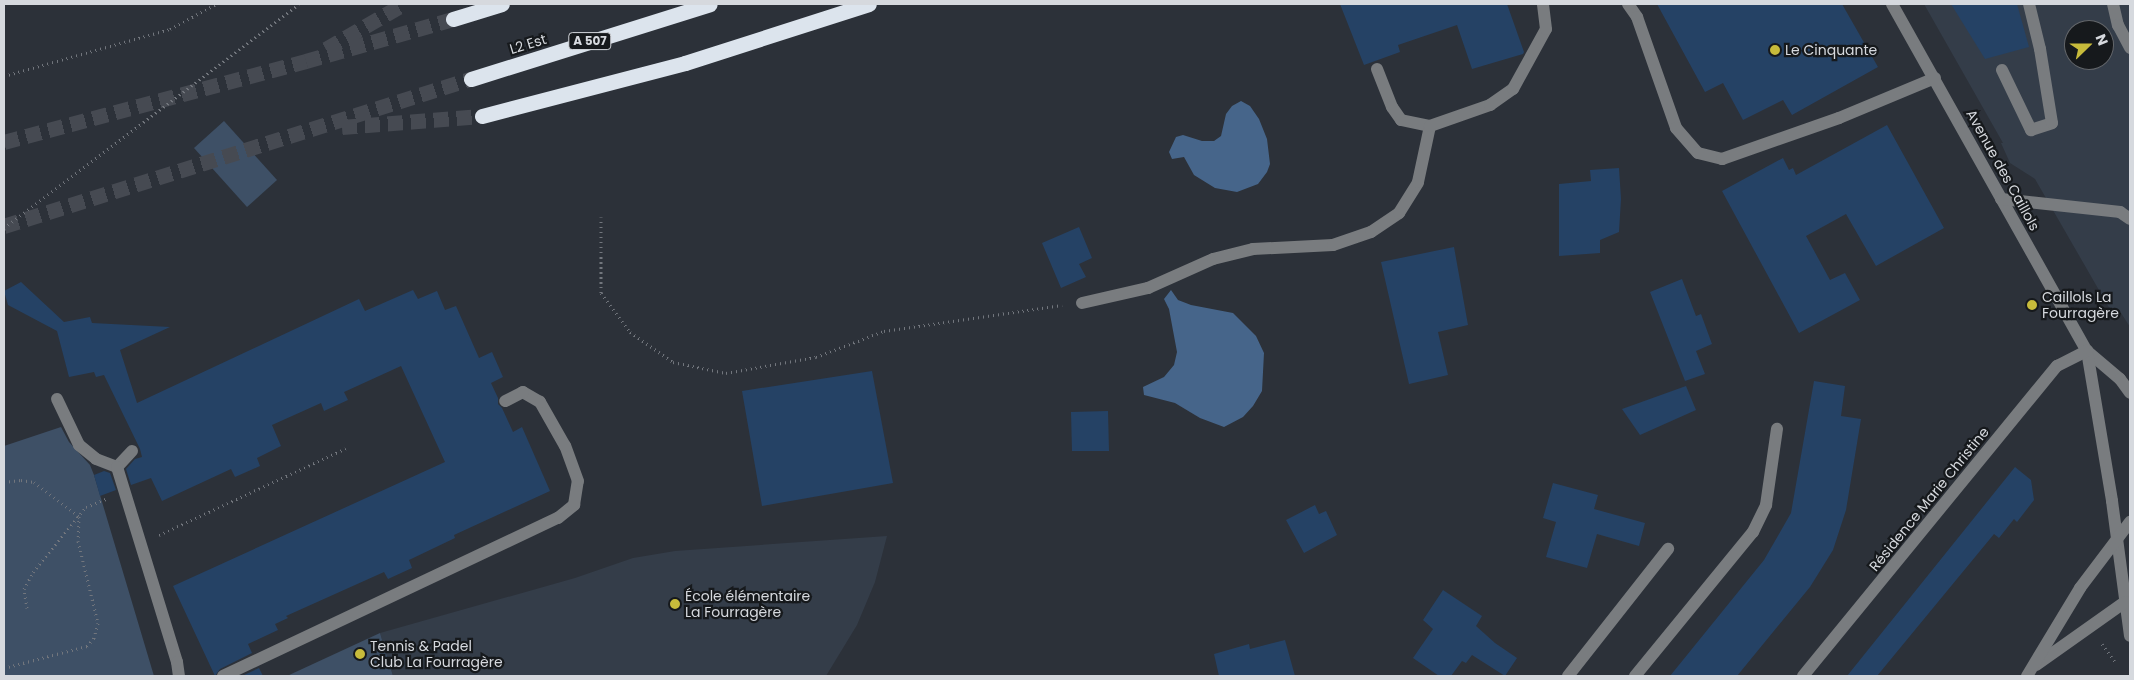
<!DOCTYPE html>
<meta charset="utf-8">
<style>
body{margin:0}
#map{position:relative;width:2134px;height:680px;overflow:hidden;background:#2c3139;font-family:Poppins,sans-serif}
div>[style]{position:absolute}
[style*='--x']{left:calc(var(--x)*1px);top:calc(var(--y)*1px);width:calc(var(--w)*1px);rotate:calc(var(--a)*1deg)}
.built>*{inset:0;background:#343d49}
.green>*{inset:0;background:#3e5066}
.water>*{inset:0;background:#46658a}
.building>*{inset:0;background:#254265}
.highway-tunnel>*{height:15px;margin-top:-7.5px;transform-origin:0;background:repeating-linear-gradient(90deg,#464a52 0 15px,transparent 0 23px)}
.path>*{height:3px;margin-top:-1.5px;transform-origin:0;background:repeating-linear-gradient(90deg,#72767d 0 1px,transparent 0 5px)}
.minor>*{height:12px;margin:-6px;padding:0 6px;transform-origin:6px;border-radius:6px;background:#797c7f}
.highway>*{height:15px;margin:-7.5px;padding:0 7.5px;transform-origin:7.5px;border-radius:7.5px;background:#dce4ed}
.dots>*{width:14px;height:14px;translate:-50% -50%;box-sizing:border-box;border:2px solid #16191c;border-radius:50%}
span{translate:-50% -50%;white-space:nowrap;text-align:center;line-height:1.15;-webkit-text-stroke:4.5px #16191c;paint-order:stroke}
.shield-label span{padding:1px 4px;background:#16191c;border:1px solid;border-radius:4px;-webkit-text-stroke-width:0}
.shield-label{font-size:12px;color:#d6d9de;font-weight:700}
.street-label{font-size:14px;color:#d6d9de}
.poi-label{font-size:14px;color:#d6d9de}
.left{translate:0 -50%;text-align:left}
.frame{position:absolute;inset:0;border:5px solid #d6d9de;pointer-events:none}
.north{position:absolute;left:2064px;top:20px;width:50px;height:50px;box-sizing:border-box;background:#16191c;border:1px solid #63666a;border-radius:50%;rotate:68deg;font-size:14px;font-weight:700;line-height:20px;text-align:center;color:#d6d9de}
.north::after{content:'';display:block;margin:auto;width:18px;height:22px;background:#c7bb3b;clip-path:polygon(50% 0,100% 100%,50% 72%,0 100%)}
</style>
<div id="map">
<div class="built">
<i style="clip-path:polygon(evenodd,1924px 4px,2130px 4px,2130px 327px,2121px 313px,2111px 311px,2035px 179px,2010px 163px,2001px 143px,2003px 143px,1924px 4px,2074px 30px,2104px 30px,2104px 60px,2074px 60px,2074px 30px)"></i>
<i style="clip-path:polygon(887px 536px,875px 582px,857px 625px,826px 676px,393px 676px,380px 633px,575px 578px,633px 558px,675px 551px)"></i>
</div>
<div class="green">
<i style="clip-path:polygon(224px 121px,277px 180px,247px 207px,194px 148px)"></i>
<i style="clip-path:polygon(61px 427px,69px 442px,90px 465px,94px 475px,154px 676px,4px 676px,4px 446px)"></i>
<i style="clip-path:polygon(380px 633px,393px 676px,287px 676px)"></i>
</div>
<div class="water">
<i style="clip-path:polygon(1241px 101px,1250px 106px,1259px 119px,1267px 139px,1270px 164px,1267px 172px,1258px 184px,1237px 192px,1215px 188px,1194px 175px,1184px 157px,1172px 159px,1169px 152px,1176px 137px,1183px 135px,1202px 141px,1214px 141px,1221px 136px,1226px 114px,1232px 106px)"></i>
<i style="clip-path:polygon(1171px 290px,1178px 300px,1191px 305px,1233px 313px,1256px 336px,1264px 353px,1262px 391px,1253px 406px,1243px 417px,1224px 427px,1200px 418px,1175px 403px,1144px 395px,1143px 387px,1164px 377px,1174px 365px,1177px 352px,1169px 309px,1164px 299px)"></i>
</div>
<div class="building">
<i style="clip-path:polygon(1340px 4px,1507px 4px,1524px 52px,1523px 54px,1472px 69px,1457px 25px,1398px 45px,1400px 52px,1364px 65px)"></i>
<i style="clip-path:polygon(1657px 4px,1842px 4px,1878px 67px,1792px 115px,1783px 100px,1743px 120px,1723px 83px,1705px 92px)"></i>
<i style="clip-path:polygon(1951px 4px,2017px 4px,2029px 47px,1985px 59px)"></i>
<i style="clip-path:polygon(1887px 125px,1944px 228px,1876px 266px,1846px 214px,1806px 236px,1830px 280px,1845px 273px,1860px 300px,1799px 333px,1722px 191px,1783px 158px,1789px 170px,1793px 168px,1796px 175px)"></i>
<i style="clip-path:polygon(1619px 168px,1621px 199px,1619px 232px,1600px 240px,1600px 253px,1559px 256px,1559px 184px,1591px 181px,1590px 170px)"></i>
<i style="clip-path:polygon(1079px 227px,1092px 258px,1079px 264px,1086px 277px,1061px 288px,1042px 243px)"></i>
<i style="clip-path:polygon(1454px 247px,1468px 325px,1438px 332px,1448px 375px,1409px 384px,1381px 262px)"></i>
<i style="clip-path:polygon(1682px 279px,1696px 316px,1701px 314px,1712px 344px,1696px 351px,1705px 374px,1685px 381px,1650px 292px)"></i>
<i style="clip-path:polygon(21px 282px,64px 322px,90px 317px,92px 323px,170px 327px,120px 350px,137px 403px,359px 299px,365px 311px,413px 290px,418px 299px,437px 291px,445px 310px,456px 306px,479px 358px,492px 352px,503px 377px,491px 383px,498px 398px,498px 404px,502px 408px,513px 432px,522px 427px,550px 491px,454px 535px,455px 538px,409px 560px,412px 568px,388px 579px,384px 572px,286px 616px,288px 618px,275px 624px,278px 630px,248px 644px,252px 653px,220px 669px,215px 676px,173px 586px,445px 462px,401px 366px,344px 392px,348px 400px,324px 411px,321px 403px,272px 425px,281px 446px,257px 458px,260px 466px,235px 477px,231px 469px,162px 501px,151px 478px,131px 485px,126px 469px,135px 459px,142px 457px,140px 449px,104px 375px,96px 377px,94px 372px,69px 377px,57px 331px,8px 305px,4px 291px)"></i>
<i style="clip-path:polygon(872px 371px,893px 483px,762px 506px,742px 391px)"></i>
<i style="clip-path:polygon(1814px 381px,1845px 386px,1841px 416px,1861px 419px,1846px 510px,1833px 550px,1810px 587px,1737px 676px,1670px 676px,1764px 560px,1791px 513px)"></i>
<i style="clip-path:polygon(1686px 386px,1696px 410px,1640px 435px,1622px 409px)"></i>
<i style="clip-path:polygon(1108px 411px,1109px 451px,1072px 451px,1071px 412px)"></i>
<i style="clip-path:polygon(2015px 467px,2031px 480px,2034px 500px,2017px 522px,2014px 519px,1999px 538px,1994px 534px,1877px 676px,1847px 676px)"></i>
<i style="clip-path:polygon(104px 471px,110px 473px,116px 490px,100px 496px,94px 475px)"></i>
<i style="clip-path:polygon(1553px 483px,1598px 495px,1594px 509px,1645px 523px,1639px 546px,1597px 534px,1587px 568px,1546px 557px,1556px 522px,1543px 518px)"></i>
<i style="clip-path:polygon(1315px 505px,1319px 514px,1326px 511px,1337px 535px,1304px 553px,1286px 520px)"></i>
<i style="clip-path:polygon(1443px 590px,1482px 616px,1476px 626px,1495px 643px,1517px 658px,1505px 676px,1472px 655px,1466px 663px,1462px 661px,1451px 676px,1439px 676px,1413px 658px,1433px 629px,1423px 620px)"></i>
<i style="clip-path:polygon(1285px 640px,1295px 676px,1219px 676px,1214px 654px,1249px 644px,1250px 649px)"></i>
<i style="clip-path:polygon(259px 668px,263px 676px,242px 676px)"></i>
</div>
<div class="highway-tunnel">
<i style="--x:326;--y:49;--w:90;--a:-30"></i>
<i style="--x:342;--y:127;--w:140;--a:-4.5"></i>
<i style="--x:4;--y:142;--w:313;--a:-15"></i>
<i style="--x:306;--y:61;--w:153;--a:-15.9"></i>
<i style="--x:4;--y:226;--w:490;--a:-17.5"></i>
</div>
<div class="path">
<i style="--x:4;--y:76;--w:173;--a:-15.8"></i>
<i style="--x:170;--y:29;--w:52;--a:-28.5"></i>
<i style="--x:601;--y:217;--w:76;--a:90"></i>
<i style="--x:601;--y:293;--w:49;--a:53.4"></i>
<i style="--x:630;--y:332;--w:52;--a:34.9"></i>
<i style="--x:673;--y:362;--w:54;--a:11.7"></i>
<i style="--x:726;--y:373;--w:91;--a:-10.1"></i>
<i style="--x:816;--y:357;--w:73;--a:-20.9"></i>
<i style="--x:884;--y:331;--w:180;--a:-8.3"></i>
<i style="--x:4;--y:228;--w:370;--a:-37.2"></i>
<i style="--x:4;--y:482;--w:17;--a:-7"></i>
<i style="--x:21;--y:480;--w:13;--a:9"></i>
<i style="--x:34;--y:482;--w:56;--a:37.1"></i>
<i style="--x:79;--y:516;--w:25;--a:92"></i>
<i style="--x:78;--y:541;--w:84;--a:76.3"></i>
<i style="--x:98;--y:623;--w:16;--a:105"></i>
<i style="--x:94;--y:638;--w:11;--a:131"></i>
<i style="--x:87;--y:646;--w:86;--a:165.2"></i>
<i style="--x:159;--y:535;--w:206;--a:-24.9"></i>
<i style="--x:27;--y:608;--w:19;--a:-99"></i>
<i style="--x:24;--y:589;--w:19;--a:-62"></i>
<i style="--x:33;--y:572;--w:84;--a:-50.8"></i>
<i style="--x:86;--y:507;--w:22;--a:-22"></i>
<i style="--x:2102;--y:644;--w:24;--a:54"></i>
</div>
<div class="minor">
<i style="--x:1628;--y:4;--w:16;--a:55"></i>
<i style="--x:1637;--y:17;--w:118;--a:70.6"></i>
<i style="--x:1676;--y:128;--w:33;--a:49"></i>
<i style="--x:1698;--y:153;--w:25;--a:14"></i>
<i style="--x:1722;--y:159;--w:124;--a:-19.3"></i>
<i style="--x:1839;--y:118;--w:104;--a:-22.6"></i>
<i style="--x:1892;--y:4;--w:398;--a:60.7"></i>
<i style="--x:2087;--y:351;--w:43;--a:40.3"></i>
<i style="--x:2120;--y:379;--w:17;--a:54"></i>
<i style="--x:2113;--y:4;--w:22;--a:77"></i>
<i style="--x:2118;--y:25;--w:26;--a:62"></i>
<i style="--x:1377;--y:69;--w:41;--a:68.5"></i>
<i style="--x:1392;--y:107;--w:16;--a:55"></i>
<i style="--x:1401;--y:120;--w:30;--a:12"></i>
<i style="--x:2002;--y:70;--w:67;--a:64.2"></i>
<i style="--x:2031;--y:130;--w:22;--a:-18"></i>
<i style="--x:2052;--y:123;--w:75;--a:-99.2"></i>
<i style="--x:2040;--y:49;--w:46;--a:-103.7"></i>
<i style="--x:2001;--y:199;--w:120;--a:6.2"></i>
<i style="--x:2120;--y:212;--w:12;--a:35"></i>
<i style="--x:1082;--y:303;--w:68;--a:-12.8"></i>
<i style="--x:1148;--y:288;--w:71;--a:-24"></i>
<i style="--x:1213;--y:259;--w:41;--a:-14"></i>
<i style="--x:1253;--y:249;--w:80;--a:-2.9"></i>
<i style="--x:1333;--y:245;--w:40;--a:-18.9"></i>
<i style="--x:1371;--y:232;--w:34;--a:-34"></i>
<i style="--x:1399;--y:213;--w:36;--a:-58"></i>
<i style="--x:1418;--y:182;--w:57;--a:-77.9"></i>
<i style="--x:1430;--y:126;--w:64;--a:-19.3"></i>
<i style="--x:1490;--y:105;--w:28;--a:-35"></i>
<i style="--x:1513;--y:89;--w:68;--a:-61.2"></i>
<i style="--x:1546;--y:29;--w:25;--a:-97"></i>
<i style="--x:2087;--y:351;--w:152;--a:80.5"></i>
<i style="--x:2112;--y:501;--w:136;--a:82.4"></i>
<i style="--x:57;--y:399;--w:51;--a:64.4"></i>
<i style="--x:79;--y:445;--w:22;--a:39"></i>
<i style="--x:96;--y:459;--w:22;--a:21"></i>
<i style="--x:132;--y:451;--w:22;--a:133"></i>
<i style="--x:117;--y:467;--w:204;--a:72.9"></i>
<i style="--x:177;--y:662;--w:14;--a:82"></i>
<i style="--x:2036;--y:665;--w:109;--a:-35.3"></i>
<i style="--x:223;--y:676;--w:370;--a:-25.3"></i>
<i style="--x:558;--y:518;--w:21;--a:-39"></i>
<i style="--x:574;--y:505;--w:24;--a:-81"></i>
<i style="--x:578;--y:481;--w:37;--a:-110"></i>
<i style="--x:565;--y:446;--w:51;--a:-119.6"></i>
<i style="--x:540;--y:402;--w:20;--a:-150"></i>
<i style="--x:523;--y:392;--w:20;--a:153"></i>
<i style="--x:1568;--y:676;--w:162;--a:-51.8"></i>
<i style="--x:1635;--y:676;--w:186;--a:-50.7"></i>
<i style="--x:1753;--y:532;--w:30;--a:-64"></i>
<i style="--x:1766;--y:505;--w:77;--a:-81.8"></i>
<i style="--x:1803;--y:676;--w:401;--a:-50.7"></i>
<i style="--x:2057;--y:366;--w:34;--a:-27"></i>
<i style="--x:2027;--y:676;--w:103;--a:-58.9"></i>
<i style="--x:2080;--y:588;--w:83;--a:-52.9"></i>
</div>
<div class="highway">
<i style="--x:453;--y:19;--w:51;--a:-17"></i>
<i style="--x:471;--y:79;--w:250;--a:-17.4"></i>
<i style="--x:482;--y:116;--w:210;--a:-14.6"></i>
<i style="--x:685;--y:63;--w:193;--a:-17.8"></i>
</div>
<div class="dots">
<i style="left:1775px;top:50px;background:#c7bb3b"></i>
<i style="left:2032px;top:305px;background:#c7bb3b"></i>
<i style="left:675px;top:604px;background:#c7bb3b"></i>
<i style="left:360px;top:654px;background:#c7bb3b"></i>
</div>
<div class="shield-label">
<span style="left:590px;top:41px">A 507</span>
</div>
<div class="street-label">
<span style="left:528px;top:44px;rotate:-17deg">L2 Est</span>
<span style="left:2003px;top:170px;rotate:61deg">Avenue des Caillols</span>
<span style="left:1929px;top:499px;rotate:-51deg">Résidence Marie Christine</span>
</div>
<div class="poi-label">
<span class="left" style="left:1785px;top:50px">Le Cinquante</span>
<span class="left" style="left:2042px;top:305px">Caillols La<br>Fourragère</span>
<span class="left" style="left:685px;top:604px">École élémentaire<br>La Fourragère</span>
<span class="left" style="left:370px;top:654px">Tennis &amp; Padel<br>Club La Fourragère</span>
</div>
<div class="frame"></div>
<div class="north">N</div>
</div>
